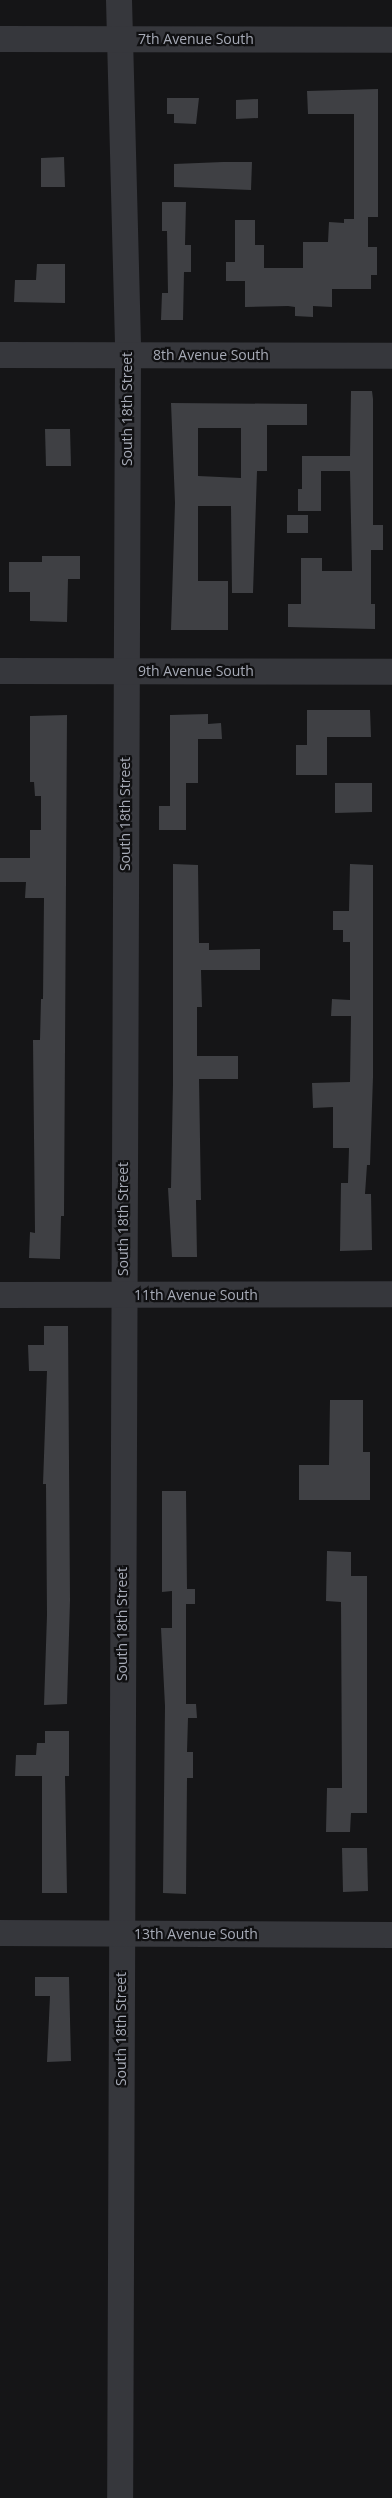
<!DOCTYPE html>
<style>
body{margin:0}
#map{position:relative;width:392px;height:2498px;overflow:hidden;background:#151517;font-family:"Open Sans",sans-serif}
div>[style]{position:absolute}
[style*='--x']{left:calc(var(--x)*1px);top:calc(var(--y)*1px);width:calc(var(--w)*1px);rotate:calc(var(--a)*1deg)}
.building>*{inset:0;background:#3f4044}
.minor>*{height:26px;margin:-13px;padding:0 13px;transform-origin:13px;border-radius:13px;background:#36373c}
span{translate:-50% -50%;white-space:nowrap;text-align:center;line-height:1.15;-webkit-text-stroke:4.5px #101012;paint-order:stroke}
.street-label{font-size:14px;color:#a7abb7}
</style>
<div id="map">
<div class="building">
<i style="clip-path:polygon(378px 89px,378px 217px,368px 217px,368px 247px,377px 247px,377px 275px,371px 275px,371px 289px,332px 289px,332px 307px,313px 306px,313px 317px,295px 316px,295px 307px,288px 306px,245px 307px,245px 281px,226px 281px,226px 262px,235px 262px,235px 220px,255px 220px,255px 245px,264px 245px,264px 268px,303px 268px,303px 242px,328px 242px,329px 222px,344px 223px,344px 219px,354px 219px,354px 114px,308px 114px,307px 91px)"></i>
<i style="clip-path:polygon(167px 98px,199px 98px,196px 124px,174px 123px,174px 114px,167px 114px)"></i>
<i style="clip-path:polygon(258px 99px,258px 118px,236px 119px,236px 100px)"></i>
<i style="clip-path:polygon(64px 157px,65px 187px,41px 187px,41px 158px)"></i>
<i style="clip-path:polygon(223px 162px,252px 162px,251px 190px,174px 187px,174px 164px)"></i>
<i style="clip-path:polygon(162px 202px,186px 202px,185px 245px,191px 245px,191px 272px,184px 272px,183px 320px,161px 320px,162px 293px,168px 293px,167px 231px,162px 231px)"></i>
<i style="clip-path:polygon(37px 264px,65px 264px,65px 303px,14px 302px,15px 280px,36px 280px)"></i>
<i style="clip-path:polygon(351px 391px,372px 391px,373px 399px,373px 525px,383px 525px,383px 550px,371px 550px,371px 604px,375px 604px,375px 629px,288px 627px,288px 604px,301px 604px,301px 558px,322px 558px,322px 571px,352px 571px,350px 471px,321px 471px,321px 511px,298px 511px,298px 489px,302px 489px,302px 456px,350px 456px)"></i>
<i style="clip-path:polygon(evenodd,171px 403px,307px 404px,307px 425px,267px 425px,267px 471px,257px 471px,253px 593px,232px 593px,231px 506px,198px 506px,198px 581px,228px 581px,228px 630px,171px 630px,175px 503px,171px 403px,198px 428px,241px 428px,241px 478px,198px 476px,198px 428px)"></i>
<i style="clip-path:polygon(45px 429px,70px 429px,71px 466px,46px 466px)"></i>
<i style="clip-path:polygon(287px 515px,308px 515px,308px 533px,287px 533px)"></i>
<i style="clip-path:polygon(42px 556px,80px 556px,80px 579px,68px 579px,67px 622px,30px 621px,30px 592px,9px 592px,9px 562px,42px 562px)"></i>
<i style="clip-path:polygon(307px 710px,370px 710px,371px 737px,327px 737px,327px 775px,296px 775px,296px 745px,307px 745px)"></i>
<i style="clip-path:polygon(208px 714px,208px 724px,221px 723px,222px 739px,198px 739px,198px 783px,186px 783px,186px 830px,159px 830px,159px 806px,170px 806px,170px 715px)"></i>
<i style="clip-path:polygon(67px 715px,64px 1216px,61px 1216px,60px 1259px,29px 1258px,30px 1232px,35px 1233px,33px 1040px,40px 1040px,41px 999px,43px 999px,44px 898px,25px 898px,26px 882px,0 882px,0 858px,30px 858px,30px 830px,41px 830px,41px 796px,35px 796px,34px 782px,30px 782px,30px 716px)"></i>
<i style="clip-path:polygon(335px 783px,372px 783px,372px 812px,335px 813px)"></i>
<i style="clip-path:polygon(173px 864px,198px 865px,199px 943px,209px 943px,209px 950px,260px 949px,260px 970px,201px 970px,202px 1007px,197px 1007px,197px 1056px,238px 1056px,238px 1079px,199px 1079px,201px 1200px,196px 1200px,197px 1257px,172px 1257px,168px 1188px,171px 1188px,173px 1084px)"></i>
<i style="clip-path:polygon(350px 864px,373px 865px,373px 1077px,370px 1165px,367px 1165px,365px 1194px,371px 1194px,372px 1250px,340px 1251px,341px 1183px,348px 1183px,349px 1148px,333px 1148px,333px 1107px,313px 1108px,312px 1083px,350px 1082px,351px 1016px,331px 1016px,332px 999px,350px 1000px,350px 942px,343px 942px,343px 930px,333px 930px,333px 911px,349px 911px)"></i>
<i style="clip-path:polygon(44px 1326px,68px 1326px,70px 1600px,67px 1704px,44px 1705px,47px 1615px,46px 1484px,43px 1484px,47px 1371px,29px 1371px,28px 1345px,44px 1345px)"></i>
<i style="clip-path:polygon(330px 1400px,363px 1400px,363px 1452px,370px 1452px,370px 1500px,299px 1500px,299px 1465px,329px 1465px)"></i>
<i style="clip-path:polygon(162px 1491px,186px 1491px,187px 1589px,195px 1589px,195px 1604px,186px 1604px,186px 1704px,196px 1704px,197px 1718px,188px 1718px,187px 1752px,193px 1752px,193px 1778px,187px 1778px,186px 1894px,163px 1893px,165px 1706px,161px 1628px,172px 1628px,172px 1591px,162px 1592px)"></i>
<i style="clip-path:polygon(327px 1551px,351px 1552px,351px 1576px,367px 1576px,367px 1813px,351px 1813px,350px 1832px,326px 1832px,327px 1788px,342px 1788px,341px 1602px,326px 1601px)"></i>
<i style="clip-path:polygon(45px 1731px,69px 1731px,69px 1776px,65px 1776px,67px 1893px,42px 1893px,42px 1776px,15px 1776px,16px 1755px,36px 1755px,37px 1743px,45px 1743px)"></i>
<i style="clip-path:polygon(342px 1848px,367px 1848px,368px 1891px,343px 1892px)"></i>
<i style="clip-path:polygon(35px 1977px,69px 1977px,71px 2061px,47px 2062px,50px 1996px,35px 1996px)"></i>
</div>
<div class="minor">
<i style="--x:119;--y:0;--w:355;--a:88.5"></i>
<i style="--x:128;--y:355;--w:2143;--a:90.21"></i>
<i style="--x:0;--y:39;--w:392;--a:0.1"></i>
<i style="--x:0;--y:355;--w:392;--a:0.1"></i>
<i style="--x:0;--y:671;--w:392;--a:0.1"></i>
<i style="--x:0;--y:1295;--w:392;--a:-0.1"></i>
<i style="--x:0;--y:1933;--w:392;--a:0.3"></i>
</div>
<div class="street-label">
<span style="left:196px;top:39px">7th Avenue South</span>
<span style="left:211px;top:355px">8th Avenue South</span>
<span style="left:127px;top:409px;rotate:-90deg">South 18th Street</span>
<span style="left:196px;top:671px">9th Avenue South</span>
<span style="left:125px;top:814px;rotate:-90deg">South 18th Street</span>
<span style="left:123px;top:1219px;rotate:-90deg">South 18th Street</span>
<span style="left:196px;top:1295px">11th Avenue South</span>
<span style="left:122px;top:1624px;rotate:-90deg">South 18th Street</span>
<span style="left:196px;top:1934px">13th Avenue South</span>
<span style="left:121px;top:2029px;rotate:-90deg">South 18th Street</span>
</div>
</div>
